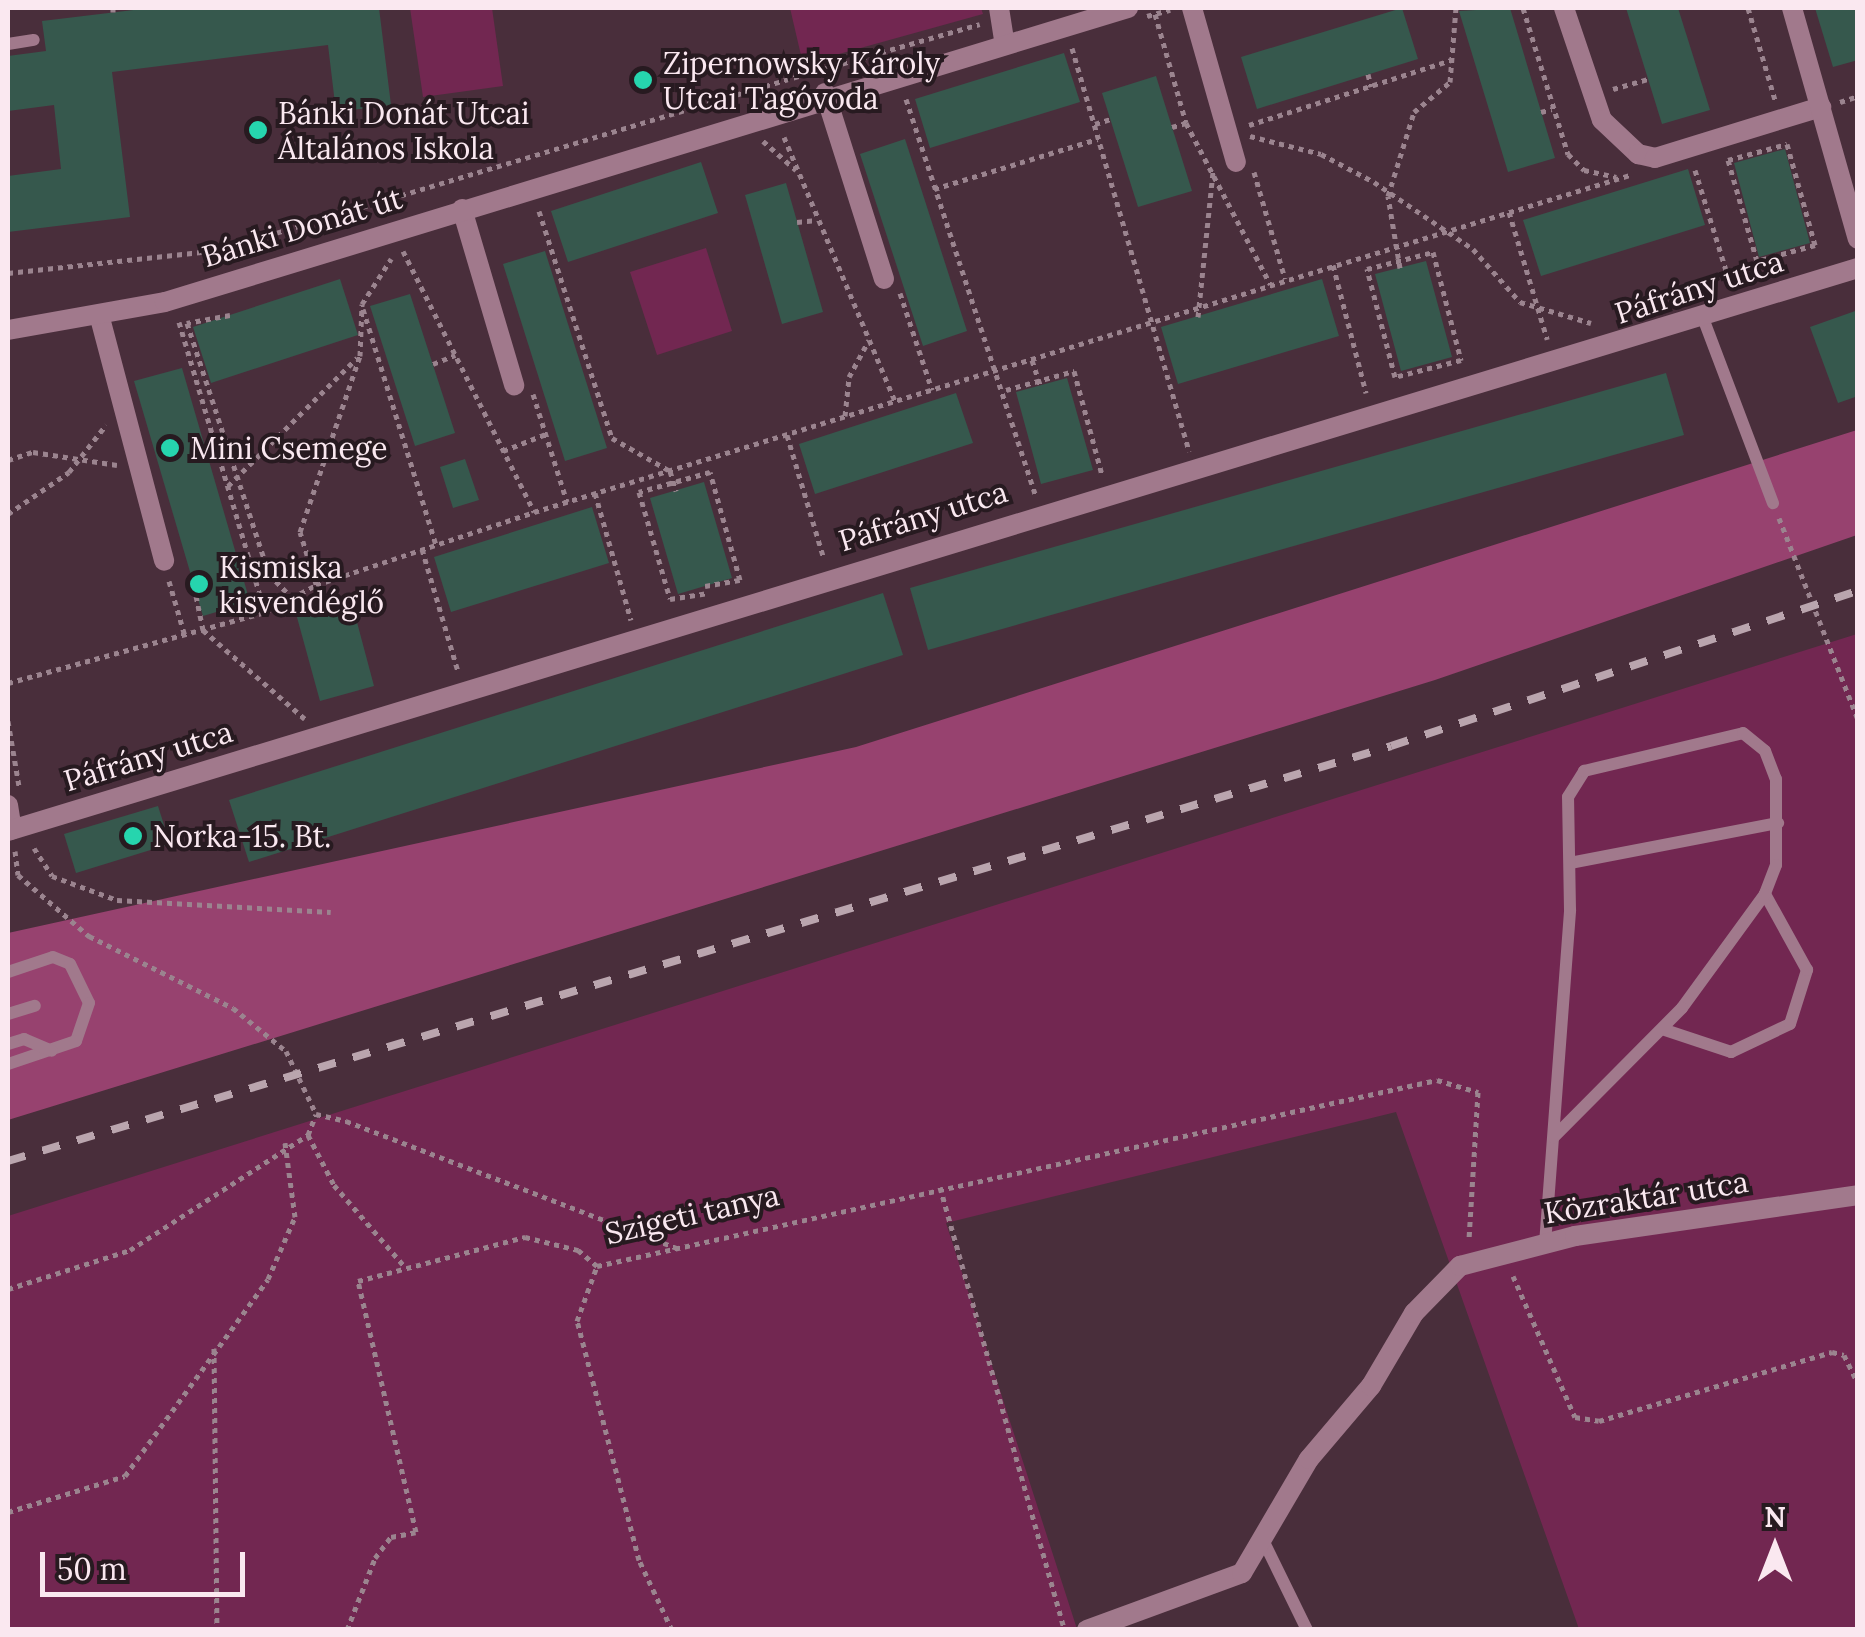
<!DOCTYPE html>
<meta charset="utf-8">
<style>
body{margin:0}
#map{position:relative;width:1865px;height:1637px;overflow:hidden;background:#492e3b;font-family:Lora,serif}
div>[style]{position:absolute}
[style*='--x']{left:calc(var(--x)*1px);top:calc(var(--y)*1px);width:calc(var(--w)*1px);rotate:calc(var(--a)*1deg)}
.green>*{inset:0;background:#722751}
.forest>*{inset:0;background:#97426f}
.building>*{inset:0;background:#36584d}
.path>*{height:5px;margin-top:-2.5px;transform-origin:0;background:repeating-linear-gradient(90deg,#9b848f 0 5px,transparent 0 10px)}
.service>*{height:12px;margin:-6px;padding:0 6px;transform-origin:6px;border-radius:6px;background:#a1798c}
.minor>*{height:20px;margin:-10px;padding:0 10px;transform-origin:10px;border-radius:10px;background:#a1798c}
.rail>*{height:8px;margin-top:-4px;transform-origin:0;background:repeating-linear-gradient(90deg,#baa5ae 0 18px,transparent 0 36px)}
.dots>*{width:28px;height:28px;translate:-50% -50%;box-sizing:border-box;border:5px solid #271a20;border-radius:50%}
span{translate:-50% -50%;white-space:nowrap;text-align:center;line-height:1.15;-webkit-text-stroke:8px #271a20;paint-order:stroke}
.poi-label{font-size:30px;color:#fae8f0}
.left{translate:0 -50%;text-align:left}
.street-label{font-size:30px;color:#fae8f0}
.frame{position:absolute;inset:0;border:10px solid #fae8f0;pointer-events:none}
.north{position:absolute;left:1725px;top:1497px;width:100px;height:100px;-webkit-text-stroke:8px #271a20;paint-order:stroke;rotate:0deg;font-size:28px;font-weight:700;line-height:40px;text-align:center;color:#fae8f0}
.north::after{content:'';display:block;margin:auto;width:35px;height:45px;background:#fae8f0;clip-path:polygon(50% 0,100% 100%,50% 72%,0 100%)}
.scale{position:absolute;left:40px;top:1552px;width:205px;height:45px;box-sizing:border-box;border:5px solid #fae8f0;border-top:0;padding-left:12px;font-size:30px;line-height:35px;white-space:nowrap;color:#fae8f0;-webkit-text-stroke:8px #271a20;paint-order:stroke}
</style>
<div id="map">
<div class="green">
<i style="clip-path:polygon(410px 8px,492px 8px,503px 86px,423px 97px)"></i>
<i style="clip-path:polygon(790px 8px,981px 8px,983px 14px,803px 64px)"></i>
<i style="clip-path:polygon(706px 248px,732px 331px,657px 355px,630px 272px)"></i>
<i style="clip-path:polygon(1857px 634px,1857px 1629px,1579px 1629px,1396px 1112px,946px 1223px,1077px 1629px,8px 1630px,8px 1216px)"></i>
</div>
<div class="forest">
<i style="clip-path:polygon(1857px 430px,1857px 535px,1435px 680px,8px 1120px,8px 933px,856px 747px)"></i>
</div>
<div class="building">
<i style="clip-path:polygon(150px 8px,379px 8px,391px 105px,336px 112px,328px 45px,112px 72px,130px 217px,8px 232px,8px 176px,61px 169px,54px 105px,8px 111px,8px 56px,46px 51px,42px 21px)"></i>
<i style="clip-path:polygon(1402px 8px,1418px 59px,1257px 109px,1241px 57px)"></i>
<i style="clip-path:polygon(1510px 8px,1555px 158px,1508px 172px,1459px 11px)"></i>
<i style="clip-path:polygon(1626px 8px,1678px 8px,1710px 110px,1662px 124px)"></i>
<i style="clip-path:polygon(1815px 8px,1858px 8px,1858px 60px,1833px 67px)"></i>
<i style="clip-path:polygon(1064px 53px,1080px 102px,930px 148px,915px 99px)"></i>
<i style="clip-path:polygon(1156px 76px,1192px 191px,1138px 207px,1102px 93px)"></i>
<i style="clip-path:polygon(905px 139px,967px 331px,923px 346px,860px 154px)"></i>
<i style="clip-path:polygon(1785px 149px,1810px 243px,1759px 257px,1734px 163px)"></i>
<i style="clip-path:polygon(701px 162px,718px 213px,568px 262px,551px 211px)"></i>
<i style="clip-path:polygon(1688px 169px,1705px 225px,1541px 276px,1523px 220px)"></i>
<i style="clip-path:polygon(786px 183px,823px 312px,782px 324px,745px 195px)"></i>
<i style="clip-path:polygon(545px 251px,607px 448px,565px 461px,503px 264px)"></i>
<i style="clip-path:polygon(1426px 261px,1452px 357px,1401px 371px,1375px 274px)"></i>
<i style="clip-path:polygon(340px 279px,358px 335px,211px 383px,193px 327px)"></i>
<i style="clip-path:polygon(1322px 279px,1339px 336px,1178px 384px,1161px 327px)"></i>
<i style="clip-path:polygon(410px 294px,455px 433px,415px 446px,370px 306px)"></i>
<i style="clip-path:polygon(1858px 310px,1858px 396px,1838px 403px,1810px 327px)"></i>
<i style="clip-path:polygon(182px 368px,250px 602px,203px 616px,134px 381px)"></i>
<i style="clip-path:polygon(1666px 373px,1684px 435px,928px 650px,910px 588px)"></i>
<i style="clip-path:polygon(1067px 378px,1093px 470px,1041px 484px,1016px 392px)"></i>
<i style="clip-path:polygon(956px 393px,973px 443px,815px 494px,799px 444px)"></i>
<i style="clip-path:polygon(465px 459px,479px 500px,453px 508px,440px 467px)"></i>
<i style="clip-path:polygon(704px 482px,732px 578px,678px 594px,650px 498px)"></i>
<i style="clip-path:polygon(592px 507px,609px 563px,451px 612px,434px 557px)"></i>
<i style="clip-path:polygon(883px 593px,903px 655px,249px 862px,229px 800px)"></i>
<i style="clip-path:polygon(350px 596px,374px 686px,320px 701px,295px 610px)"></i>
<i style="clip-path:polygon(158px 806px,170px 844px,76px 873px,64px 834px)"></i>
</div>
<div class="path">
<i style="--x:113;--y:8;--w:4;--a:90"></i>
<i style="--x:1523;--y:8;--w:153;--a:72.9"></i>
<i style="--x:1568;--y:154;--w:23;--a:45"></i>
<i style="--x:1584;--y:170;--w:33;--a:12"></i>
<i style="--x:1748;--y:8;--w:96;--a:73.6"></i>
<i style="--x:1155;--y:14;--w:113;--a:74.1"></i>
<i style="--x:1186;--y:123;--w:182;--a:62.4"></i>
<i style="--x:1147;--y:16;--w:24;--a:-15"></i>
<i style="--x:1072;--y:48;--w:420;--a:73.8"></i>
<i style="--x:823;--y:69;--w:163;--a:-16"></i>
<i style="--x:1368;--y:74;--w:13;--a:77"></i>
<i style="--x:1613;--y:89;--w:36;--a:-16"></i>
<i style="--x:906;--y:99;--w:418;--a:71.9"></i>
<i style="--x:1840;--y:102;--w:19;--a:-18"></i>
<i style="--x:1541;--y:112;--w:11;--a:-15"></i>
<i style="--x:1095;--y:124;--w:16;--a:-18"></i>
<i style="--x:1249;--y:125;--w:212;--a:-17.8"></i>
<i style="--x:1172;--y:127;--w:15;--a:-16"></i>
<i style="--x:1250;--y:136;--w:73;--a:14.2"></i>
<i style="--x:1321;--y:154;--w:60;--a:27.8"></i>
<i style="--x:1374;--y:182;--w:120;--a:34.1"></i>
<i style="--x:1473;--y:249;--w:71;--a:48.4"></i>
<i style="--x:1520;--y:302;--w:74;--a:16.5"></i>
<i style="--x:784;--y:137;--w:286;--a:67.2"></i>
<i style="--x:763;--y:141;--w:44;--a:41.3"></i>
<i style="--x:1787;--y:144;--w:105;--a:74.5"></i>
<i style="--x:1815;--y:245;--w:60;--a:164.6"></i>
<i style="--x:1757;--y:261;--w:105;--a:-106"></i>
<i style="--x:1728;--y:160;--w:61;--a:-15.2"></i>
<i style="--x:1695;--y:170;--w:118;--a:72.8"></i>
<i style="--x:1254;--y:172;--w:111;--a:73.8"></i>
<i style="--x:934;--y:189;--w:171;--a:-17"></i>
<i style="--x:539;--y:211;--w:238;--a:72.2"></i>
<i style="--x:612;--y:438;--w:67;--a:29.6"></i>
<i style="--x:670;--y:471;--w:21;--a:73"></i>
<i style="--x:1509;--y:212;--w:133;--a:73.3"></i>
<i style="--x:797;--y:222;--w:20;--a:-6"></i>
<i style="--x:403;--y:251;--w:292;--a:63.3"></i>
<i style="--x:1433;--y:252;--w:112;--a:75.5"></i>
<i style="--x:1461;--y:360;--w:68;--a:165.6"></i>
<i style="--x:1395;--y:377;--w:112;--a:-104.5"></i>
<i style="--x:1367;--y:269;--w:68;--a:-14.4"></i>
<i style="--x:1333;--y:265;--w:132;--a:75.5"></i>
<i style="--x:1400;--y:268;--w:73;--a:-99.5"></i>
<i style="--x:1388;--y:196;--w:88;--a:-72.8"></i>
<i style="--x:1414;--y:112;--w:47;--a:-39.8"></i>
<i style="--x:1450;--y:82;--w:74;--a:-85.4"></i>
<i style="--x:8;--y:273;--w:212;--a:-6.2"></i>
<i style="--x:219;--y:250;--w:619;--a:-16.71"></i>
<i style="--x:900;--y:293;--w:102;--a:71.7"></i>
<i style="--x:363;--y:309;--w:247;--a:72.8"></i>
<i style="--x:230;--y:315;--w:44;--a:169.5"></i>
<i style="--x:187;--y:323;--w:264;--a:71.9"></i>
<i style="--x:269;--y:574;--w:33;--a:46"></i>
<i style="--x:1198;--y:317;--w:147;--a:-84.1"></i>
<i style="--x:179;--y:322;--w:302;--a:73.5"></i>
<i style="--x:1032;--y:360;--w:26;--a:72"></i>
<i style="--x:433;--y:364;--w:24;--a:-22"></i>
<i style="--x:1006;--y:390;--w:71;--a:-15.6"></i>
<i style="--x:1074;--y:371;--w:108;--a:74.9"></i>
<i style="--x:533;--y:394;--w:113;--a:72.5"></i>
<i style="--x:845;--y:416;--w:39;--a:-84"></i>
<i style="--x:849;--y:377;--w:42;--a:-61.6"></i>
<i style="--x:787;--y:435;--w:129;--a:73.4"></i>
<i style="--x:503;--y:451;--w:46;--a:-21.6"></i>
<i style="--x:8;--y:460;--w:26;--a:-18"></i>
<i style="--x:33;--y:452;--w:85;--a:8.8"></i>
<i style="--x:228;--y:486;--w:182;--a:-44.8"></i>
<i style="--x:595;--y:493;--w:132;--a:74.2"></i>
<i style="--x:8;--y:514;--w:74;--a:-34.5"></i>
<i style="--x:69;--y:472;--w:60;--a:-51.8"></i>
<i style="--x:1779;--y:518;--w:217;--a:68.6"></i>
<i style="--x:422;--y:549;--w:127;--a:73.6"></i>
<i style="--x:169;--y:581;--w:57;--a:73.8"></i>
<i style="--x:194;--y:586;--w:45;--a:78.4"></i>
<i style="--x:203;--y:630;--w:135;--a:41.1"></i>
<i style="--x:705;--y:586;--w:36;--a:-10"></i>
<i style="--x:740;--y:580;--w:112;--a:-105.5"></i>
<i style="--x:710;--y:472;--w:74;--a:164.3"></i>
<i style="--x:639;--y:492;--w:111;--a:73.8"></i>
<i style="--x:670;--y:599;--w:37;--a:-9"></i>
<i style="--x:322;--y:603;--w:74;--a:-107.2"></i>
<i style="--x:300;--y:532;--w:186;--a:-71.2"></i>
<i style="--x:360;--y:356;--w:52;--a:-87.8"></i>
<i style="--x:362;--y:304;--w:54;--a:-57.2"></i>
<i style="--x:8;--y:683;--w:267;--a:-15.4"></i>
<i style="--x:265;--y:612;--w:58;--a:-27.9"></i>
<i style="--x:316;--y:585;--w:230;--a:-18.5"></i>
<i style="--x:534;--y:512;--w:1147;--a:-17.09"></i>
<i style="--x:8;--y:721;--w:66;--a:80.4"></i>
<i style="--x:34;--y:848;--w:33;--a:57"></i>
<i style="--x:52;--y:876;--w:69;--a:20.3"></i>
<i style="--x:117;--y:900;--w:214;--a:3.2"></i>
<i style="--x:15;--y:851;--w:24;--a:83"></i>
<i style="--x:18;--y:875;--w:94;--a:40.7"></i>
<i style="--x:89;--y:936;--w:161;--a:26.6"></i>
<i style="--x:233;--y:1008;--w:68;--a:39.1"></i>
<i style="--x:286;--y:1051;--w:70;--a:64.5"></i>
<i style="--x:308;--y:1135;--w:22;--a:-69"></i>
<i style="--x:316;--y:1114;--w:31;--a:13"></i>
<i style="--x:346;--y:1121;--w:355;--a:21"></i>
<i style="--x:940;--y:1187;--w:457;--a:74.3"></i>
<i style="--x:1513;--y:1276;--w:154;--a:66.3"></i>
<i style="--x:1575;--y:1417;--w:24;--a:9"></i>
<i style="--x:1599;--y:1421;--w:243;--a:-16.5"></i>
<i style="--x:1832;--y:1352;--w:12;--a:14"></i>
<i style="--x:1844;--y:1355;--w:32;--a:64"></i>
<i style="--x:8;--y:1289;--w:128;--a:-17.7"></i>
<i style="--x:130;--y:1250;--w:212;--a:-32.9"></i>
<i style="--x:308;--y:1135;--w:56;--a:62.5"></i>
<i style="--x:334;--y:1185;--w:110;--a:49.1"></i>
<i style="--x:214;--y:1348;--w:282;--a:89.4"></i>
<i style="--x:8;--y:1512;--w:122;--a:-17.1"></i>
<i style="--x:125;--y:1476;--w:243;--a:-54"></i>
<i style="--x:268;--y:1279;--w:68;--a:-66.5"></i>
<i style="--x:295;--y:1217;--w:75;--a:-97.7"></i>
<i style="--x:347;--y:1630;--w:77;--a:-68.7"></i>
<i style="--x:375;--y:1558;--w:26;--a:-53"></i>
<i style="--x:391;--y:1537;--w:25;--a:-11"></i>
<i style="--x:416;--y:1532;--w:258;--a:-103"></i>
<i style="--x:358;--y:1281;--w:173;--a:-14.8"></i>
<i style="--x:525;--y:1237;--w:55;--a:13.8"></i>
<i style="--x:578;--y:1250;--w:25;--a:40"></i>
<i style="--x:672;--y:1630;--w:77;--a:-115.2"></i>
<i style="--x:639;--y:1560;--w:247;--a:-104.5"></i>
<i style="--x:577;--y:1321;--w:59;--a:-70"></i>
<i style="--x:597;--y:1266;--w:860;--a:-12.49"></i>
<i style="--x:1437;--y:1080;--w:43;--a:16.3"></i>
<i style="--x:1478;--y:1092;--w:148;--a:93.5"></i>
</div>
<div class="service">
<i style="--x:8;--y:44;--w:26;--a:-9"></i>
<i style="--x:1703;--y:318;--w:198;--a:69.3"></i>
<i style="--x:1570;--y:863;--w:212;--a:-10.9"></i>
<i style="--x:8;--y:972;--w:47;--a:-18.4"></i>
<i style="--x:53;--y:957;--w:18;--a:22"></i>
<i style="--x:70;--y:964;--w:43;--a:64"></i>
<i style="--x:89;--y:1003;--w:40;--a:108.9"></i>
<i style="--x:76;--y:1041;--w:72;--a:161.3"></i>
<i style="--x:8;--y:1014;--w:28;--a:-17"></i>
<i style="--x:1662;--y:1029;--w:73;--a:18.4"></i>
<i style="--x:1731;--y:1052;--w:65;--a:-25.4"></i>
<i style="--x:1790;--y:1024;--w:57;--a:-72.5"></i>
<i style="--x:1807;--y:970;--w:87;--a:-118.9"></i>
<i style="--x:8;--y:1044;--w:17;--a:-17"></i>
<i style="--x:24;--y:1039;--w:30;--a:23"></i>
<i style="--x:1545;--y:1244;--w:335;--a:-85.7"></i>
<i style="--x:1570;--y:910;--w:113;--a:-91"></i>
<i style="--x:1568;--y:797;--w:31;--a:-58"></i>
<i style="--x:1584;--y:771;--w:163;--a:-13.4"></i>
<i style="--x:1743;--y:733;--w:28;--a:39"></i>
<i style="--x:1765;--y:751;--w:30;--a:69"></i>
<i style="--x:1776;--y:779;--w:86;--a:90"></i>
<i style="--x:1776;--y:865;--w:31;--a:111"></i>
<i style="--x:1765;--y:894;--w:141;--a:126.1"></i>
<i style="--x:1682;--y:1008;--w:182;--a:134.8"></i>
<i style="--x:1262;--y:1538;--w:102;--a:63.9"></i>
</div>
<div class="minor">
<i style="--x:999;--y:8;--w:31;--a:81"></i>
<i style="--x:1192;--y:8;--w:160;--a:74.1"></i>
<i style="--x:1564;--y:8;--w:118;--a:71.3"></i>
<i style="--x:1602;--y:120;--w:50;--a:43.4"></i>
<i style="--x:1638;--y:154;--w:17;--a:13"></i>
<i style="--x:1655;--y:158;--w:174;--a:-17.1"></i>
<i style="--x:1792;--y:8;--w:240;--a:74.1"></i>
<i style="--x:825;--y:93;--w:195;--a:72.4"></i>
<i style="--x:462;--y:209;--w:184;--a:73.5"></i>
<i style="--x:100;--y:318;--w:251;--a:75.2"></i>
<i style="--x:8;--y:330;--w:159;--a:-10.1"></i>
<i style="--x:165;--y:302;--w:1007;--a:-16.98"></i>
<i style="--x:8;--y:805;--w:25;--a:81"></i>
<i style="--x:8;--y:831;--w:1934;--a:-16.93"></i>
<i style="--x:1087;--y:1630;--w:165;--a:-20.2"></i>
<i style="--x:1242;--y:1573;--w:132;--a:-59.6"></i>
<i style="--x:1309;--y:1459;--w:96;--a:-49.7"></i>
<i style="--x:1371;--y:1386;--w:85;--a:-59.5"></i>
<i style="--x:1414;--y:1313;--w:66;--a:-45.6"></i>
<i style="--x:1460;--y:1266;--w:119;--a:-14.6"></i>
<i style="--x:1575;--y:1236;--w:286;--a:-8.2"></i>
</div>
<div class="rail">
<i style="--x:8;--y:1161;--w:1444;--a:-16.7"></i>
<i style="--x:1391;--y:746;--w:492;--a:-18.4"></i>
</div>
<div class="dots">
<i style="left:643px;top:80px;background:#26d5ae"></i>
<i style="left:258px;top:130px;background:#26d5ae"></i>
<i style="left:170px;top:448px;background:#26d5ae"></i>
<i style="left:199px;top:584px;background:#26d5ae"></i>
<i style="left:133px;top:836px;background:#26d5ae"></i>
</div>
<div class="poi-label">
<span class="left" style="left:663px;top:80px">Zipernowsky Károly<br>Utcai Tagóvoda</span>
<span class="left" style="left:278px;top:130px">Bánki Donát Utcai<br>Általános Iskola</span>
<span class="left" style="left:190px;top:448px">Mini Csemege</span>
<span class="left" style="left:219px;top:584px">Kismiska<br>kisvendéglő</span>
<span class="left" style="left:153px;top:836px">Norka-15. Bt.</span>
</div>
<div class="street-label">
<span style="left:302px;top:227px;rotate:-17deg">Bánki Donát út</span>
<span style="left:1699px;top:287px;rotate:-18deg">Páfrány utca</span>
<span style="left:923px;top:516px;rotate:-17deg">Páfrány utca</span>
<span style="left:148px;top:756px;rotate:-17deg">Páfrány utca</span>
<span style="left:1646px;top:1197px;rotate:-9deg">Közraktár utca</span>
<span style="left:692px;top:1214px;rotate:-13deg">Szigeti tanya</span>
</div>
<div class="frame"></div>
<div class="north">N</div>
<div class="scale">50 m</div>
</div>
